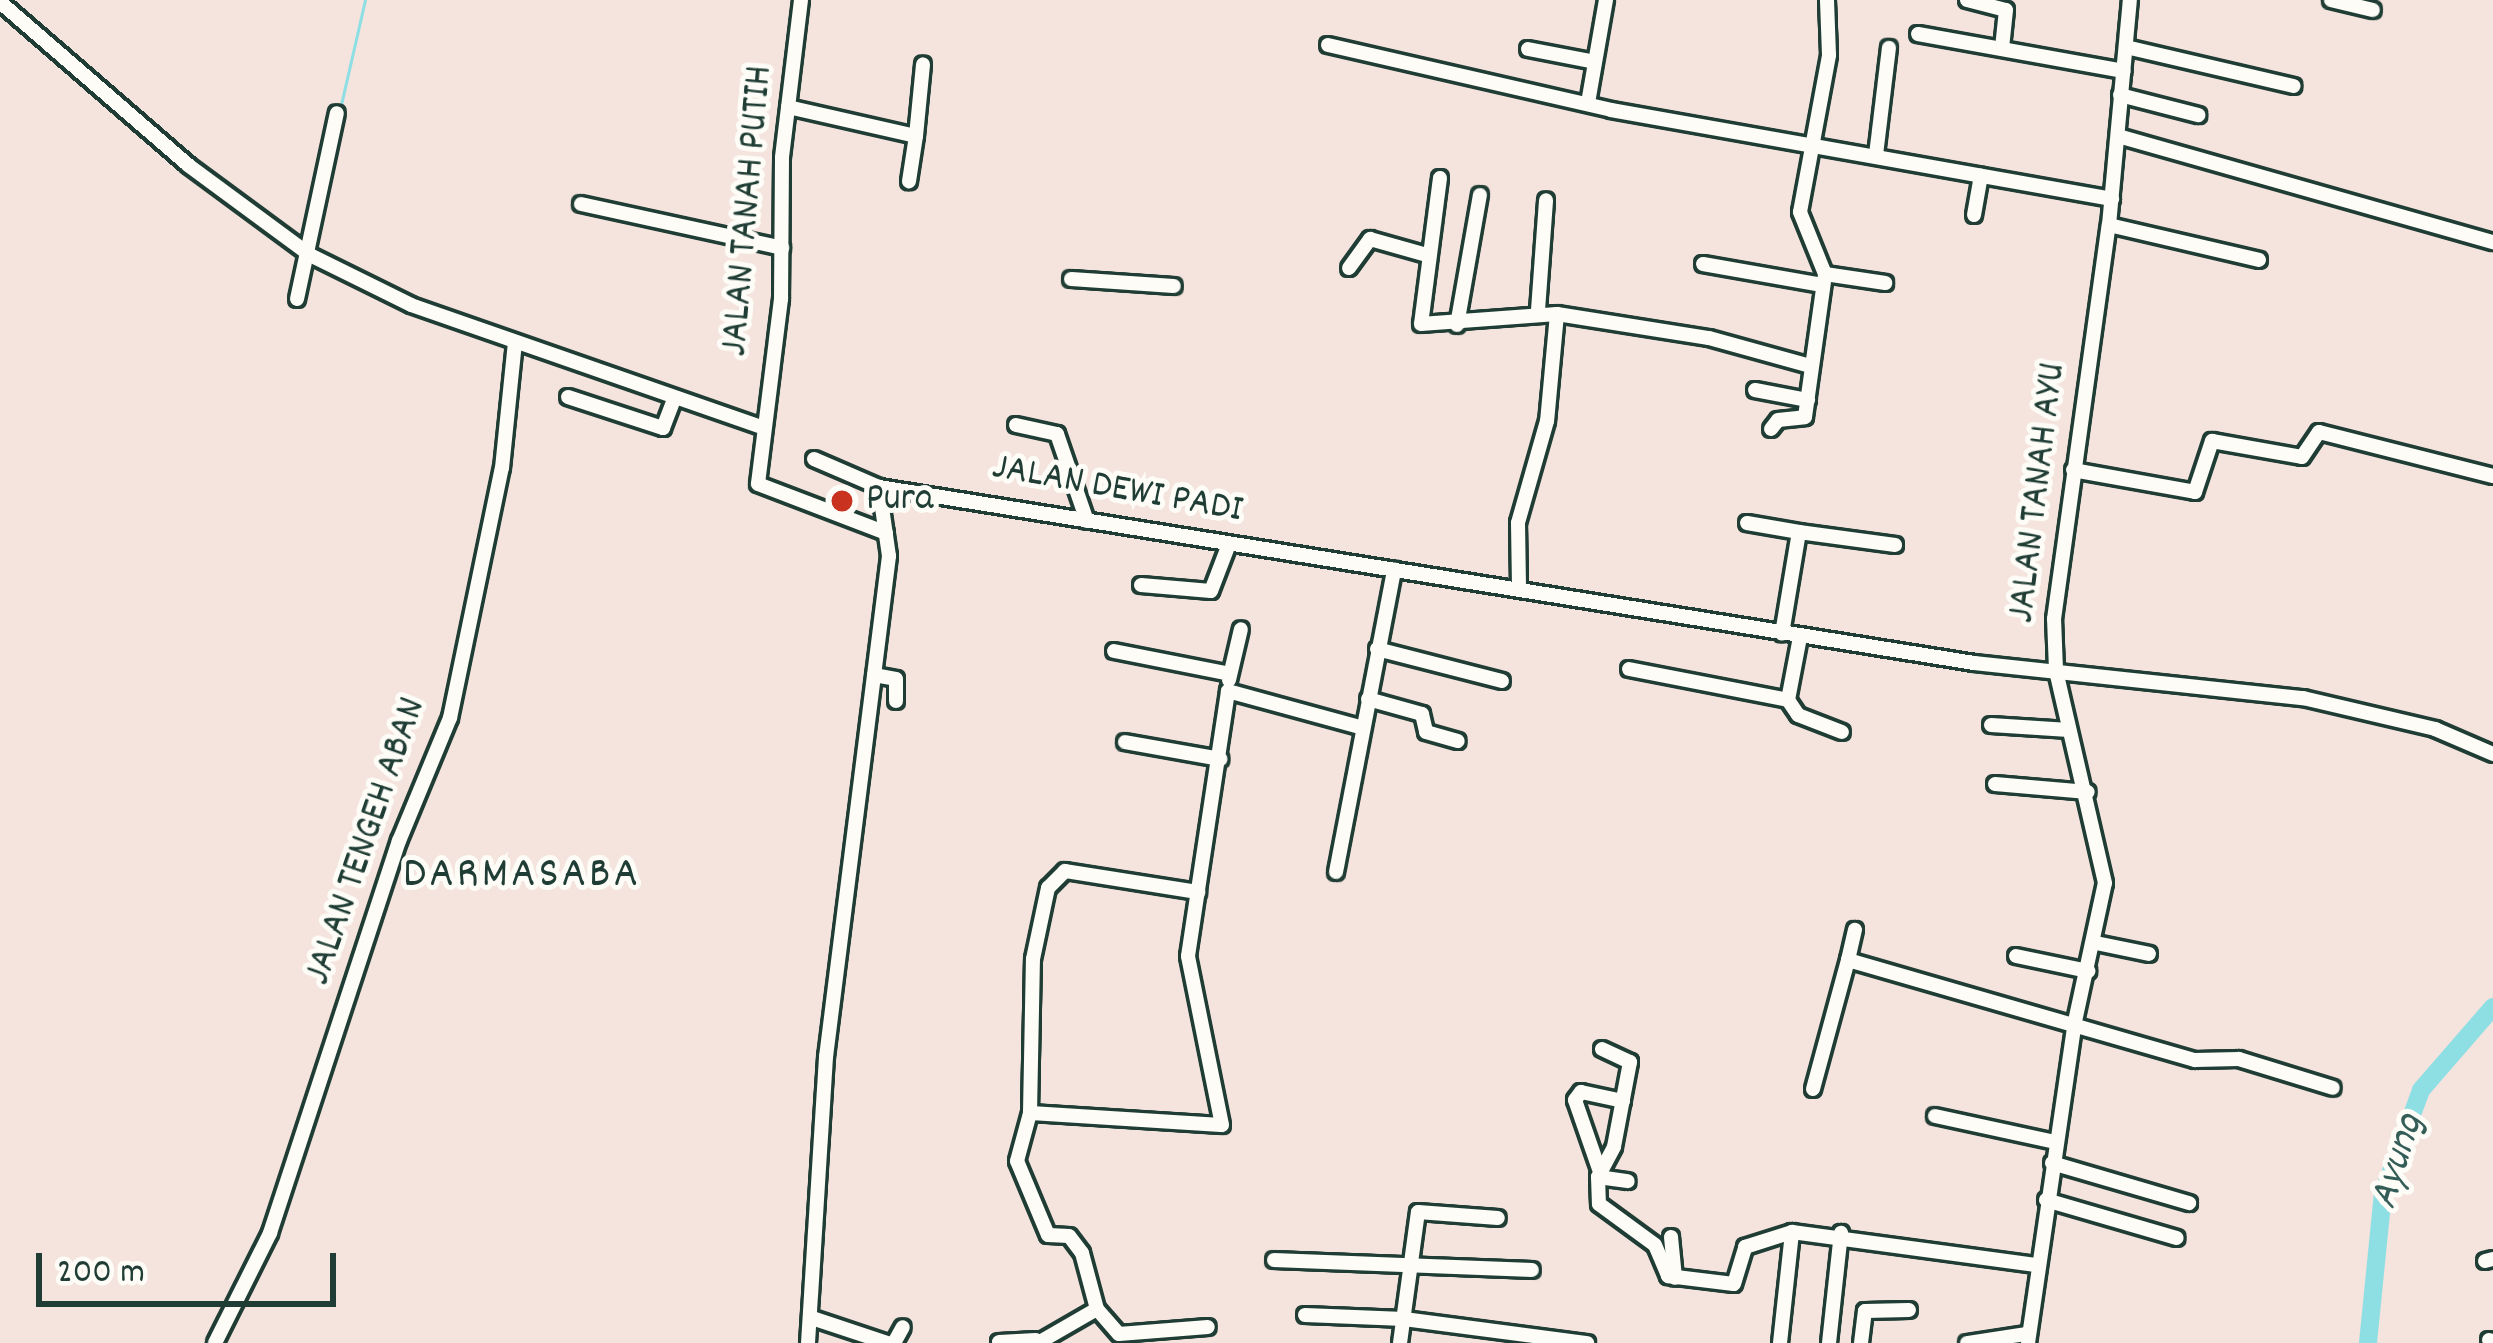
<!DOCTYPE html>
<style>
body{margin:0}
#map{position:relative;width:2493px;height:1343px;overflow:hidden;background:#f5e3dd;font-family:Dekko,sans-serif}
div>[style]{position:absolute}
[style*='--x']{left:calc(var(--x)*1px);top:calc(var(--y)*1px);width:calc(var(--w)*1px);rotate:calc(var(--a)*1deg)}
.stream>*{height:3px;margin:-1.5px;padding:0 1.5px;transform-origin:1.5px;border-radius:1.5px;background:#8ddfe4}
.river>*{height:18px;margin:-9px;padding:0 9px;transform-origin:9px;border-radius:9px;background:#8ddfe4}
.roads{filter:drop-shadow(3px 0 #1f3d34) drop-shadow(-3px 0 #1f3d34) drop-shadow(0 3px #1f3d34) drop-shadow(0 -3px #1f3d34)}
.minor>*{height:14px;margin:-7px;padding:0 7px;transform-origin:7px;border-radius:7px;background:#fdfcf7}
.dots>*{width:33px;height:33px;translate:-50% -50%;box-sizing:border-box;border:6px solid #fdfcf7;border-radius:50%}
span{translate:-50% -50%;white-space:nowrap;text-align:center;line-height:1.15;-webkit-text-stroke:10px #fdfcf7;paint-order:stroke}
.street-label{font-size:39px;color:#1f3d34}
.poi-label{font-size:39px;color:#1f3d34}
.left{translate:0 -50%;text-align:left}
.water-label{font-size:42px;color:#355d57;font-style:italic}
.quarter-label{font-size:45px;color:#1f3d34;letter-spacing:3px}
.scale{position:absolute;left:36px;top:1253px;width:300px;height:54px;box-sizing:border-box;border:6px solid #1f3d34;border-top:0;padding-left:15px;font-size:36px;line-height:42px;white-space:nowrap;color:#1f3d34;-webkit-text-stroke:9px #fdfcf7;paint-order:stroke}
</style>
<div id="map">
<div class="stream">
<i style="--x:340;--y:109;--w:112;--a:-77.1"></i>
</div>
<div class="river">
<i style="--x:2368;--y:1343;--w:151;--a:-84.3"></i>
<i style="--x:2383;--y:1193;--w:110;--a:-69.7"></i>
<i style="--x:2421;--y:1090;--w:110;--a:-49.1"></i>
</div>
<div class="roads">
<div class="minor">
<i style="--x:801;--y:0;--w:159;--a:96.9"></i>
<i style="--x:782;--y:158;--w:141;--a:90.4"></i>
<i style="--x:781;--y:299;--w:186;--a:97.1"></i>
<i style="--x:758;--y:484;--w:137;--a:20.9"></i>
<i style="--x:1967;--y:0;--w:40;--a:14.4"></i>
<i style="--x:2006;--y:10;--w:39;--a:96"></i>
<i style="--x:2331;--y:0;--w:43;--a:13.4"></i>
<i style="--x:0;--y:2;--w:249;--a:40.9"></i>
<i style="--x:188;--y:165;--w:152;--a:36.4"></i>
<i style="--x:310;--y:255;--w:113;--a:26.3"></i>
<i style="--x:411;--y:305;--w:371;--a:19.2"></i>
<i style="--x:1918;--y:34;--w:209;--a:10.2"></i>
<i style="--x:1328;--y:45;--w:290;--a:12.9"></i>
<i style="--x:1611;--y:110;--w:509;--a:10.07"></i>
<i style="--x:2126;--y:47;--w:172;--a:13.1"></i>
<i style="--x:1528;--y:49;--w:68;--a:11"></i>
<i style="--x:2120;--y:95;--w:81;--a:14.4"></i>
<i style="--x:1588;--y:103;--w:105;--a:-80.1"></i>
<i style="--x:788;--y:107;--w:131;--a:12.8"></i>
<i style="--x:916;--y:136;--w:46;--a:98.8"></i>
<i style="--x:916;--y:136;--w:72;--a:-84.4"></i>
<i style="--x:2118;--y:136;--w:390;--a:15.8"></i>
<i style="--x:1876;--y:155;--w:108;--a:-83.1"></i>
<i style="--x:1440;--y:178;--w:147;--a:97.4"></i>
<i style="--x:1421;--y:324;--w:136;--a:-4.2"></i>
<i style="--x:1557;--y:314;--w:107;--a:95.3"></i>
<i style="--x:1547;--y:421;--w:106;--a:105.9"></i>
<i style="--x:1518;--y:523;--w:62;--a:89.1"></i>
<i style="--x:581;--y:204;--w:206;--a:12.3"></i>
<i style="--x:1974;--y:215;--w:40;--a:-80"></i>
<i style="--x:2109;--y:225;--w:154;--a:13.1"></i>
<i style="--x:1703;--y:264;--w:121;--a:10"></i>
<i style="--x:1349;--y:268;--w:36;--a:-54"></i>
<i style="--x:1370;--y:239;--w:59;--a:15.7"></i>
<i style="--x:1825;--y:274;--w:67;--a:-112"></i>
<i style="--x:1800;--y:212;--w:160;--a:-79.5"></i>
<i style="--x:1829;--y:55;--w:55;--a:-92.1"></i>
<i style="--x:1071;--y:279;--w:103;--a:3.9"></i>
<i style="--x:297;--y:299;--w:190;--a:-77.9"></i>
<i style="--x:1538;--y:310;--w:110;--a:-85.8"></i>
<i style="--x:1557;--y:314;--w:154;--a:9"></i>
<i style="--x:1709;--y:338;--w:106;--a:15.4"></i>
<i style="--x:1457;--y:325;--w:132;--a:-80"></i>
<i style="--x:1755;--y:390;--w:54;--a:10.7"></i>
<i style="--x:568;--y:397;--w:100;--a:18.1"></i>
<i style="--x:663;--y:428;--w:31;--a:-69"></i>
<i style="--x:1016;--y:425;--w:42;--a:12.4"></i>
<i style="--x:1057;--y:434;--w:92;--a:71"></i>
<i style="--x:1771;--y:429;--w:11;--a:-52"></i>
<i style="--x:1778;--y:420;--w:27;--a:-6"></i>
<i style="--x:1805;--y:417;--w:144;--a:-82"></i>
<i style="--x:1825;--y:274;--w:61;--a:8.5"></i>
<i style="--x:814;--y:459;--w:71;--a:23.3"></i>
<i style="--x:2073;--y:470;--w:124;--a:10.2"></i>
<i style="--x:2195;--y:492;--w:54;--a:-71.6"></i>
<i style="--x:2212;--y:441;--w:91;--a:10.1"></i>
<i style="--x:2302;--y:457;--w:30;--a:-56"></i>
<i style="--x:2319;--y:432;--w:179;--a:14.2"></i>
<i style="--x:1747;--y:523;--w:53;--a:9.8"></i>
<i style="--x:1799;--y:532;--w:103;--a:99.5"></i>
<i style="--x:1799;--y:532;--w:97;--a:7.7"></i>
<i style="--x:1141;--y:585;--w:70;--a:4.9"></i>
<i style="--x:1211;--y:591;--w:50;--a:-69"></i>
<i style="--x:1377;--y:649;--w:129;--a:14.4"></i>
<i style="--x:1114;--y:651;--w:118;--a:11.2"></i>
<i style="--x:1629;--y:669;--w:162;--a:11"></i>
<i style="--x:1788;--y:700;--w:64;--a:-79.2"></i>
<i style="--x:874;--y:675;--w:22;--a:10"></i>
<i style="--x:896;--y:679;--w:22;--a:90"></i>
<i style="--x:1229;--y:680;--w:52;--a:-76.8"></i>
<i style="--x:1368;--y:699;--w:56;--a:15.5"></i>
<i style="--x:1422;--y:714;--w:18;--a:77"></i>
<i style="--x:1426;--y:732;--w:33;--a:16"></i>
<i style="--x:1788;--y:700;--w:18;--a:56"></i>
<i style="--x:1798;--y:715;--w:47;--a:21.1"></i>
<i style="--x:1991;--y:725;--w:78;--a:3.7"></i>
<i style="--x:1125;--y:742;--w:97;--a:10.1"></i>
<i style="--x:1995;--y:784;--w:93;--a:4.9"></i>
<i style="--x:1336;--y:872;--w:308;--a:-79.1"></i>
<i style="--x:2096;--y:943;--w:54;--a:11.7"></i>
<i style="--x:2016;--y:956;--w:74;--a:11.8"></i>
<i style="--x:1848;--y:960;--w:31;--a:-77"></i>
<i style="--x:1602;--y:1049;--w:31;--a:25"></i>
<i style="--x:1630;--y:1062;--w:86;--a:100.7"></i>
<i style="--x:1614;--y:1147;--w:34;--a:118"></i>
<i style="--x:1598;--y:1177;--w:27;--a:88"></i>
<i style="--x:1599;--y:1204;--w:69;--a:36.2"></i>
<i style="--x:1655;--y:1245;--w:34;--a:67"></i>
<i style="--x:1668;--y:1276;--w:66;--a:6.9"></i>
<i style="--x:1734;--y:1284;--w:39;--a:-73"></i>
<i style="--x:1745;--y:1247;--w:49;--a:-17.7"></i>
<i style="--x:1792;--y:1232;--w:246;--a:7.7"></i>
<i style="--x:1813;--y:1089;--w:134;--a:-74.8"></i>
<i style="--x:1848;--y:960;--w:361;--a:16.1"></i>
<i style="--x:2195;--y:1060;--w:44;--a:-1.3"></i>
<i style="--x:2239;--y:1059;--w:98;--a:17.1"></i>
<i style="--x:1030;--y:1113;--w:192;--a:3.6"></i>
<i style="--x:1222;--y:1125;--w:172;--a:-101.4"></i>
<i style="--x:1188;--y:956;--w:268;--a:-81.4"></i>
<i style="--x:1228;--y:691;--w:140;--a:15.3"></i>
<i style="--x:1935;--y:1116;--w:123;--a:12.2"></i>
<i style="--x:2052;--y:1163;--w:143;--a:16.3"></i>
<i style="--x:1599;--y:1169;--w:73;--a:-109.2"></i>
<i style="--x:1575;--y:1100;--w:10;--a:-53"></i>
<i style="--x:1581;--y:1092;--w:43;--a:12.1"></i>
<i style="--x:1598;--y:1177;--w:30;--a:8"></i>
<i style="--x:2046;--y:1200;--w:136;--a:16.2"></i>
<i style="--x:1671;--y:1237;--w:41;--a:84.4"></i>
<i style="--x:1274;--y:1260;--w:258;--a:2.2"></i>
<i style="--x:2485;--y:1261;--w:8;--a:-14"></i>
<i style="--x:1097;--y:1309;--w:33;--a:49"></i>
<i style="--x:1119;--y:1334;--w:89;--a:-4.5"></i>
<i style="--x:1305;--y:1315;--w:99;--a:2.3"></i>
<i style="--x:1404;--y:1319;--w:185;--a:7.5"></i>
<i style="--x:812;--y:1318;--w:79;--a:18.4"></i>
<i style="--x:2489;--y:1340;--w:4;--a:14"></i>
<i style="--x:999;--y:1342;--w:37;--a:-3"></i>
<i style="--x:215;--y:1343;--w:123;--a:-63.4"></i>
<i style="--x:270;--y:1233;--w:413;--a:-71.8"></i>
<i style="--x:399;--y:841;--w:133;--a:-67.5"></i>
<i style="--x:450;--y:718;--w:255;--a:-78.3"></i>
<i style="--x:502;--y:468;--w:126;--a:-84.1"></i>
<i style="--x:808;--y:1343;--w:287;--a:-86.4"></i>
<i style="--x:826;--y:1057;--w:505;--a:-82.83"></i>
<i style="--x:889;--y:556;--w:70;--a:-98.2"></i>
<i style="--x:879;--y:487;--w:1109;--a:9.13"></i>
<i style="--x:1974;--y:663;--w:331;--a:6.1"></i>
<i style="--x:2303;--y:698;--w:136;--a:13.2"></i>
<i style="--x:2435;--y:729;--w:63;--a:23.3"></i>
<i style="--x:894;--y:1343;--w:18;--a:-61"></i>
<i style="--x:1038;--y:1343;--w:68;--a:-30"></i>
<i style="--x:1097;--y:1309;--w:58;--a:-105"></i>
<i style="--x:1082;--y:1253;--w:21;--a:-127"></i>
<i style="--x:1069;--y:1236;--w:21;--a:-177"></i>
<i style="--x:1048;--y:1235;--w:80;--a:-112.7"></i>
<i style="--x:1017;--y:1161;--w:50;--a:-74.8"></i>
<i style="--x:1030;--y:1113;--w:154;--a:-88.9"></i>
<i style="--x:1033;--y:959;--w:73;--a:-78.1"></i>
<i style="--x:1048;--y:888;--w:24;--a:-45"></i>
<i style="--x:1065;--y:871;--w:135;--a:9"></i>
<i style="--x:1400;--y:1343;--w:132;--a:-82.2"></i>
<i style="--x:1418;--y:1212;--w:80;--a:4.3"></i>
<i style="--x:1780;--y:1343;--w:112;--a:-83.8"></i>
<i style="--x:1829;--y:1343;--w:111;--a:-83.8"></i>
<i style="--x:1861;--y:1343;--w:32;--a:-83"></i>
<i style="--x:1865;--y:1311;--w:44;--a:-1.3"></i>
<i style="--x:1967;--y:1343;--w:60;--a:-8.7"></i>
<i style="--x:2028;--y:1343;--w:320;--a:-81.7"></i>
<i style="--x:2074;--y:1026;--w:146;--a:-77.8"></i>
<i style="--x:2105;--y:883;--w:219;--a:-103"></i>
<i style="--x:2056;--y:670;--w:51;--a:-92.2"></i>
<i style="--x:2054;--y:619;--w:398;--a:-82.1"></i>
<i style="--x:2109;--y:225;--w:226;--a:-84.7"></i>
</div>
</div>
<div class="dots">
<i style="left:842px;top:501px;background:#c8321e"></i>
</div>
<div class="street-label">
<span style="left:750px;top:211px;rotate:-85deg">JALAN TANAH PUTIH</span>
<span style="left:1117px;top:491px;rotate:10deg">JALAN DEWI PADI</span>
<span style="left:2040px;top:493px;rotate:-83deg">JALAN TANAH AYU</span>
<span style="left:368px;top:842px;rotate:-71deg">JALAN TENGEH ABAN</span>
</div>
<div class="poi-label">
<span class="left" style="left:866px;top:501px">Pura</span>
</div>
<div class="water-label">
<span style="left:2399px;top:1162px;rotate:-73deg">Ayung</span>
</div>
<div class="quarter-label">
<span style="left:522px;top:877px">DARMASABA</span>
</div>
<div class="scale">200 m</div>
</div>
